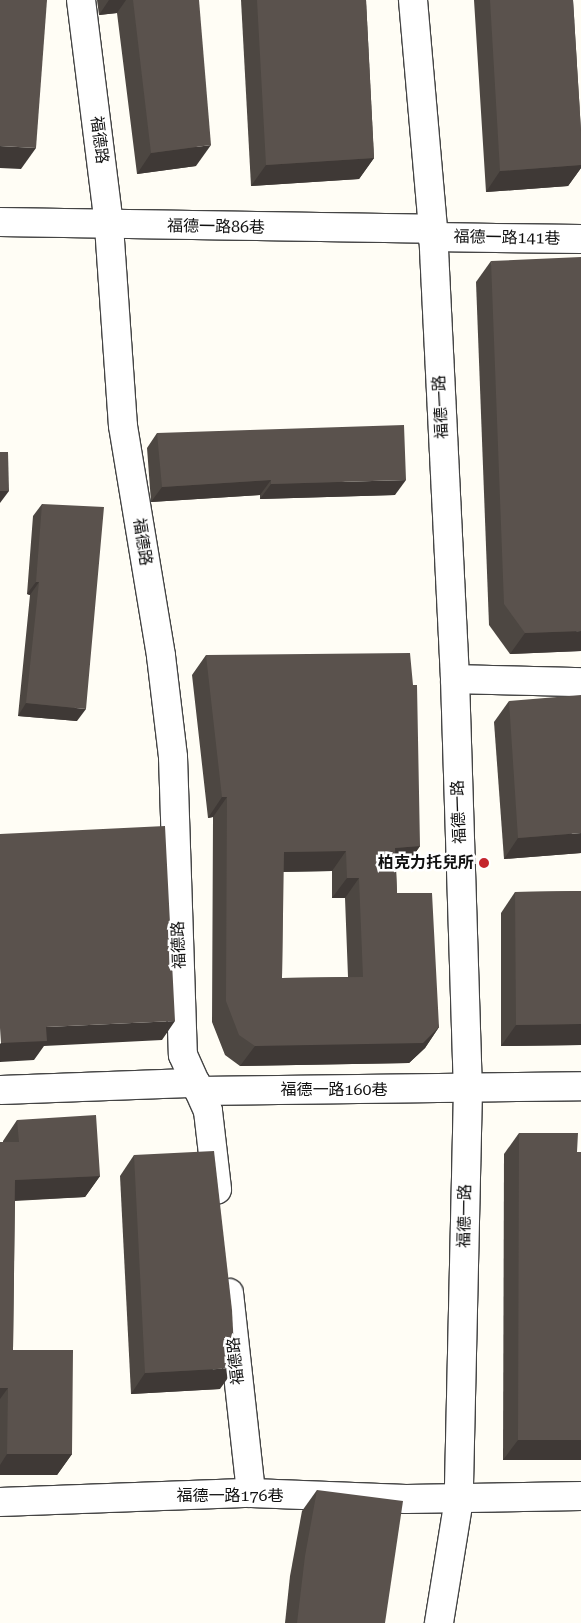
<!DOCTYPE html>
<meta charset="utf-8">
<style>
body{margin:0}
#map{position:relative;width:581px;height:1623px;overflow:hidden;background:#fffdf5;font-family:"Roboto Serif","Noto Sans TC",serif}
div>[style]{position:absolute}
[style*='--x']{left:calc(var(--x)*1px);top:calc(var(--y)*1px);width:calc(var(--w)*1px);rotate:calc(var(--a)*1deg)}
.roads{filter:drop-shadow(1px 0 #444) drop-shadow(-1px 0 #444) drop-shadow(0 1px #444) drop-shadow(0 -1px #444)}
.minor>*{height:28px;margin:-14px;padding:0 14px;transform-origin:14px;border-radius:14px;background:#fff}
.wall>*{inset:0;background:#4d4742}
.shaded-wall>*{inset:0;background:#3f3936}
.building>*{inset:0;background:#5a524d}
.dots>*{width:14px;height:14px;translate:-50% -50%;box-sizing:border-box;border:2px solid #fff;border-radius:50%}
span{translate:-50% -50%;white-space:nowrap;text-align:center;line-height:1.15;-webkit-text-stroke:5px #fff;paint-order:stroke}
.street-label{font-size:16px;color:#111}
.poi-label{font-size:16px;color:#111;font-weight:700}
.right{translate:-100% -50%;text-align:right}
</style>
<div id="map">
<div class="roads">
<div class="minor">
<i style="--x:81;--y:0;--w:228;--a:82.9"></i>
<i style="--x:109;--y:226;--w:200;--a:86"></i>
<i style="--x:123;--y:426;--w:233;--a:80.6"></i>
<i style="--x:161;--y:656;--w:102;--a:83.2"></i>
<i style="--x:173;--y:757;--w:298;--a:88.1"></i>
<i style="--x:183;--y:1055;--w:61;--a:65.9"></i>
<i style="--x:208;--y:1111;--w:79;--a:83.4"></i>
<i style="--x:413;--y:0;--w:230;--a:85"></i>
<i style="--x:433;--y:229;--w:451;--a:87.2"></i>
<i style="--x:455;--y:679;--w:410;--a:88.2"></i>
<i style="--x:468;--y:1089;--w:410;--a:91.3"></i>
<i style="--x:459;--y:1499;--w:126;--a:99.2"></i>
<i style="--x:0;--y:222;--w:433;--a:0.9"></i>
<i style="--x:432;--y:237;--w:149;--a:0.8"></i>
<i style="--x:455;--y:679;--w:126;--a:1.4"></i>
<i style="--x:1;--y:1090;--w:195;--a:-2.1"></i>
<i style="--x:199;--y:1091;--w:382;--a:-0.7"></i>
<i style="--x:229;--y:1293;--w:201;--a:83.7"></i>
<i style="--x:0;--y:1502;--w:251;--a:-2.1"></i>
<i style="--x:251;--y:1493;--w:155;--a:2.2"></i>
<i style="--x:406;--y:1499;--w:175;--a:-1"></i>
</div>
</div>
<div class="wall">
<i style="clip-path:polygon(97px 0,199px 0,196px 166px,137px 174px,117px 13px,99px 15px)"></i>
<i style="clip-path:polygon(241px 0,366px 0,374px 158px,359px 179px,251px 186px)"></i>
<i style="clip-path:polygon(474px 0,573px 0,581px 131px,581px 168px,568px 186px,486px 192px)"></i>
<i style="clip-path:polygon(491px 261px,581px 651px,510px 654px,489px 625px,476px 282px)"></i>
<i style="clip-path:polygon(157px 433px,395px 495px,260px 499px,260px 495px,151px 502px,147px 448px)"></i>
<i style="clip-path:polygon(42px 504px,77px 721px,18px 716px,30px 595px,27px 594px,33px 516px)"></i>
<i style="clip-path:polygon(evenodd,206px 655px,420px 846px,406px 866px,396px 867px,397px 893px,439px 1027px,425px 1048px,409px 1063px,240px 1066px,225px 1055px,212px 1022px,213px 817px,208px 818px,192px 675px,206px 655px,332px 871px,332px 898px,345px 898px,348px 977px,282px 978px,283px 872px,332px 871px)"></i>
<i style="clip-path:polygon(509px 701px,581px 853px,504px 859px,494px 722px)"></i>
<i style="clip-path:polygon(581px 891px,581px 1045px,501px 1046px,501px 913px,515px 892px)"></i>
<i style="clip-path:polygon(17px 1120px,100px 1176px,85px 1197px,15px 1201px,13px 1350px,72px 1454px,57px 1475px,0 1475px,0 1142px,3px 1142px,3px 1141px)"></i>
<i style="clip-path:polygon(519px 1133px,581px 1460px,503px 1460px,504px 1154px)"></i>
<i style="clip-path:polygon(134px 1155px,220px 1389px,131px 1394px,120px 1176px)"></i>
<i style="clip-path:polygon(317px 1490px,385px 1623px,285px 1623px,290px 1576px,302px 1511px)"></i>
</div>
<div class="shaded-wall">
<i style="clip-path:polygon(109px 0,126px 0,117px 13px,99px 15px)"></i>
<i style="clip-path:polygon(211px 145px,196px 166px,137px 174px,151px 153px)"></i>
<i style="clip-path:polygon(0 146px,36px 148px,21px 169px,0 168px)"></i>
<i style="clip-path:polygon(374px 158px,359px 179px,251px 186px,266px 165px)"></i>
<i style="clip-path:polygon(581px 165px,581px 168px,568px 186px,486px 192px,500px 171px)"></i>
<i style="clip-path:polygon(271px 480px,260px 495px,151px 502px,162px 487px)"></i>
<i style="clip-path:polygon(406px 480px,395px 495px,260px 499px,271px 484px)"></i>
<i style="clip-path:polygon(0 491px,9px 491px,0 503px)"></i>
<i style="clip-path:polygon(36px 582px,39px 582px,30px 595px,27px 594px)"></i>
<i style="clip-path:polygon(581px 631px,581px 651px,510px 654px,525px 633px)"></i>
<i style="clip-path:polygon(26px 703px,86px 709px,77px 721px,18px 716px)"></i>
<i style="clip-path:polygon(222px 797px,227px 797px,213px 817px,208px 818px)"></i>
<i style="clip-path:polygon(581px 833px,581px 853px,504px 859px,518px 838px)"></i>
<i style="clip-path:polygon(420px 846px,406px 866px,381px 868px,395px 848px)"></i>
<i style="clip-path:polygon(346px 851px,332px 871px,269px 872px,284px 852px)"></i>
<i style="clip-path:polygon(347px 878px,359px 878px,345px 898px,332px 898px)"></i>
<i style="clip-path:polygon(175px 1021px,162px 1040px,44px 1046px,34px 1060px,0 1062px,0 1044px,1px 1043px,46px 1027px)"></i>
<i style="clip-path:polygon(581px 1024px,581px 1045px,501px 1046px,516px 1025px)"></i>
<i style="clip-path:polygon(439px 1027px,425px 1048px,409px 1063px,240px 1066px,255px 1046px)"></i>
<i style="clip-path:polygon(100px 1176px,85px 1197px,0 1201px,15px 1180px)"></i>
<i style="clip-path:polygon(235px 1368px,220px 1389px,131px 1394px,145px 1373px)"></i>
<i style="clip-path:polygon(0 1388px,8px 1388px,0 1399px)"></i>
<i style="clip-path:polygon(518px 1440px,581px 1440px,581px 1460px,503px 1460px)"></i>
<i style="clip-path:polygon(7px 1454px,72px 1454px,57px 1475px,0 1475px,0 1465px)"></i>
</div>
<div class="building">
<i style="clip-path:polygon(0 0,47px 0,36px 148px,0 146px)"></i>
<i style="clip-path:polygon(133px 0,199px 0,211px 145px,151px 153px)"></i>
<i style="clip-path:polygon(257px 0,366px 0,374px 158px,266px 165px)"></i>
<i style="clip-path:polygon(490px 0,573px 0,581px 131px,581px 165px,500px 171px)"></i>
<i style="clip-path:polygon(581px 257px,581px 631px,525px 633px,504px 604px,491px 261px)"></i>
<i style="clip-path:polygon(404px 425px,406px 480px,271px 484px,271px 480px,162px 487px,157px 433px)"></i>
<i style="clip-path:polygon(0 452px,8px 452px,9px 491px,0 491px)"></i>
<i style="clip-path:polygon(42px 504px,104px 507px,86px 709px,26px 703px,39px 582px,36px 582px)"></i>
<i style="clip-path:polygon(evenodd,410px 653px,413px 685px,417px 685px,420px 846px,395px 848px,397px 893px,432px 893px,439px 1027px,423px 1043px,255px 1046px,239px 1035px,226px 1001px,227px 797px,222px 797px,206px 655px,410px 653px,346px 851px,347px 878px,359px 878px,363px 977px,282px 978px,284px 852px,346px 851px)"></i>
<i style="clip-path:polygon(581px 695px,581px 833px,518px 838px,509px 701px)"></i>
<i style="clip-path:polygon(165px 826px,175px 1021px,46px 1027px,47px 1041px,1px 1043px,0 1028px,0 834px)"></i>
<i style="clip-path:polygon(581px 891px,581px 1024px,516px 1025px,515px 892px)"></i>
<i style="clip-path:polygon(96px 1115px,100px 1176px,15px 1180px,13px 1350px,73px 1350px,72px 1454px,7px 1454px,8px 1388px,0 1388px,0 1142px,19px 1142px,17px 1120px)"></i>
<i style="clip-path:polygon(519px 1133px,578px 1133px,577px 1152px,581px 1152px,581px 1440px,518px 1440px)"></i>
<i style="clip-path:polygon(214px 1151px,232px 1310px,235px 1368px,145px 1373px,134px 1155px)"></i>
<i style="clip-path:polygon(317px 1490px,403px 1501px,385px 1623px,297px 1623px,305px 1556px)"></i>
</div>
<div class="dots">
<i style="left:484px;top:863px;background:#c4262e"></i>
</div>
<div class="street-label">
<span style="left:99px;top:140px;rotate:83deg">福德路</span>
<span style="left:216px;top:227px;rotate:1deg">福德一路86巷</span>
<span style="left:507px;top:238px;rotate:1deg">福德一路141巷</span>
<span style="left:441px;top:407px;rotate:-93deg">福德一路</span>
<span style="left:142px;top:542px;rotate:81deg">福德路</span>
<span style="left:459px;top:812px;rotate:-92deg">福德一路</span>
<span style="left:179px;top:945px;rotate:-92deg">福德路</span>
<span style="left:334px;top:1090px">福德一路160巷</span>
<span style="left:465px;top:1216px;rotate:-89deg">福德一路</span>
<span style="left:236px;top:1361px;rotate:-96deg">福德路</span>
<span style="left:230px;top:1496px">福德一路176巷</span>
</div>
<div class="poi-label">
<span class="right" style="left:474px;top:863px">柏克力托兒所</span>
</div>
</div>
